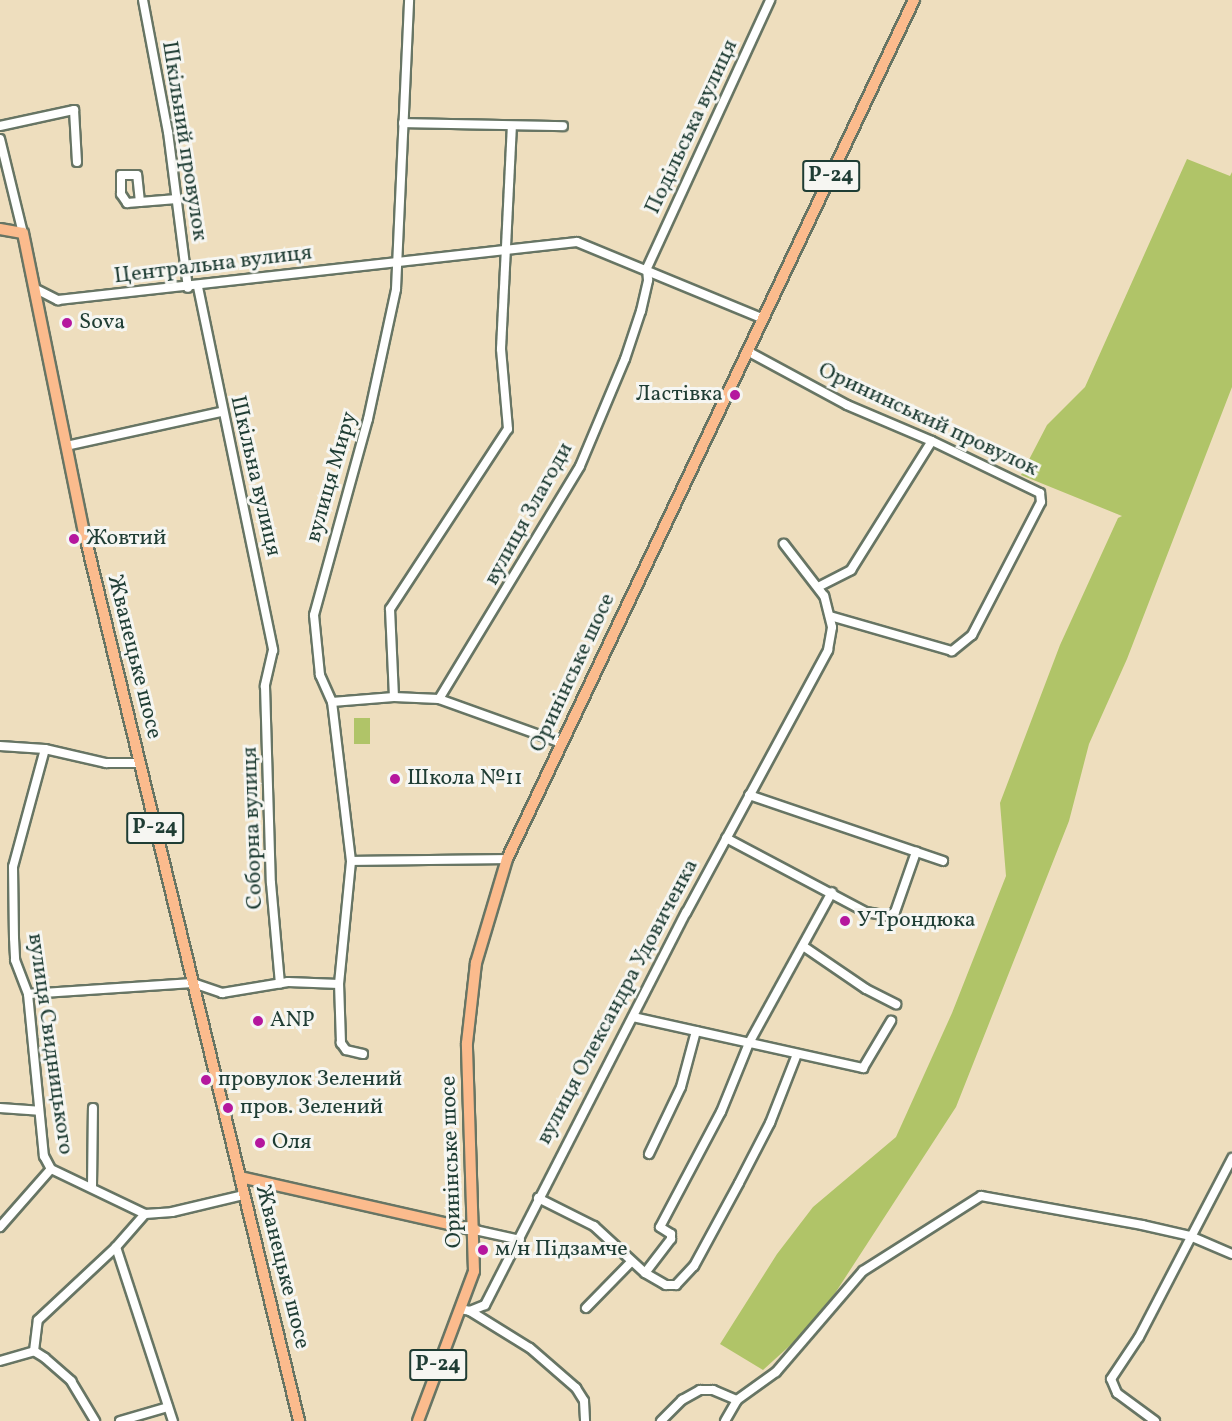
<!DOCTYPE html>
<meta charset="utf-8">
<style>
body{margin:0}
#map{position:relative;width:1232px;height:1421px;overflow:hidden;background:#eedebe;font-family:Vollkorn,serif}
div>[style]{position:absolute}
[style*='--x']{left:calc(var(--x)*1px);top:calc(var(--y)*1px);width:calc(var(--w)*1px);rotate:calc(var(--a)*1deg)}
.green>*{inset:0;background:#b0c468}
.roads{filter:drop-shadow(2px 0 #677564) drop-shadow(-2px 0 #677564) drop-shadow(0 2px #677564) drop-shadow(0 -2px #677564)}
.minor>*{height:8px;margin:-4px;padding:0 4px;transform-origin:4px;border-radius:4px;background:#fff}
.major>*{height:10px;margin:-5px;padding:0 5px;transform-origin:5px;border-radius:5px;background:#fbbb8d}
.dots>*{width:16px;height:16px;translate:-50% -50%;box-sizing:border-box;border:3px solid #f6f6f2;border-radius:50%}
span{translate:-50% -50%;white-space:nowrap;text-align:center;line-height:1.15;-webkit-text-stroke:6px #f6f6f2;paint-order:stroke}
.shield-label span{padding:2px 4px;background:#f6f6f2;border:2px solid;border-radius:4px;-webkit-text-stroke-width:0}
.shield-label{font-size:21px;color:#1f3d34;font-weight:700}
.street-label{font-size:22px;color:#1f3d34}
.poi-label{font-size:22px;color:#1f3d34}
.left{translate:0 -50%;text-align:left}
.right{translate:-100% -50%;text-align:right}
</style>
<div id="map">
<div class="green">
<i style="clip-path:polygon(1187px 159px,1230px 176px,1232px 172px,1232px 387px,1127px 659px,1089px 744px,1069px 821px,956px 1107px,817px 1321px,763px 1370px,720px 1344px,777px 1254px,813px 1207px,896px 1137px,952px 1013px,1006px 876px,1000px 803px,1060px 645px,1118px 518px,1122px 516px,1021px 475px,1047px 425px,1085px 387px)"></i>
<i style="clip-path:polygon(354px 718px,370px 718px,370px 744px,354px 744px)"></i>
</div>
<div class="roads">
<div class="minor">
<i style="--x:143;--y:0;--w:134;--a:79.3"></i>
<i style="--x:168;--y:132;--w:157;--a:82.7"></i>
<i style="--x:403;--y:123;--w:160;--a:1.1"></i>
<i style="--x:0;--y:126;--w:76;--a:-12.2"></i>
<i style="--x:74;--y:110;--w:52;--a:86.7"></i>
<i style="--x:0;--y:139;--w:97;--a:76.3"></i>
<i style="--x:140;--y:202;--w:27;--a:-96"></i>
<i style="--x:137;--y:175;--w:16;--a:180"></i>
<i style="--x:121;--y:175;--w:19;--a:90"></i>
<i style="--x:121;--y:194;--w:11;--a:56"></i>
<i style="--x:127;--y:203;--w:50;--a:-4.6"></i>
<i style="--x:198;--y:287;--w:371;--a:78.3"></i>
<i style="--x:273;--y:650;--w:37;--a:103"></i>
<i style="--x:265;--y:686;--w:197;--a:88.3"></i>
<i style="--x:271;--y:883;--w:101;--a:84.9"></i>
<i style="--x:36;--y:289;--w:25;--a:27"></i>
<i style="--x:58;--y:300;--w:522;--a:-6.38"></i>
<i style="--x:577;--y:242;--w:202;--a:22.4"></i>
<i style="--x:749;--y:352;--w:111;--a:28.4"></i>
<i style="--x:847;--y:405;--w:92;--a:23"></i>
<i style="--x:932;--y:441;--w:120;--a:25.7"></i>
<i style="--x:1040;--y:493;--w:9;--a:84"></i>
<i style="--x:1041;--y:502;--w:150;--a:117.4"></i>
<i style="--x:972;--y:635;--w:26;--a:141"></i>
<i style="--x:952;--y:651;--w:127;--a:-164"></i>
<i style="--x:66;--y:446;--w:159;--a:-12.4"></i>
<i style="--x:820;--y:586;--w:35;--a:-27"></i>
<i style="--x:851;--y:570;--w:152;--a:-57.9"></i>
<i style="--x:394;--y:697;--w:88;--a:-92.6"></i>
<i style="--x:390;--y:609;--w:215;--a:-56.8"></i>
<i style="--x:508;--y:429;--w:80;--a:-95"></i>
<i style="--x:501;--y:349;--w:222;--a:-87.2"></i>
<i style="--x:439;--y:699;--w:272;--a:-58.8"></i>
<i style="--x:580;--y:466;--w:116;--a:-67.2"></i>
<i style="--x:625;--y:359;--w:51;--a:-71.6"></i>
<i style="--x:641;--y:311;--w:32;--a:-77"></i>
<i style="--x:648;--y:280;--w:12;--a:-95"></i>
<i style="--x:647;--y:268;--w:295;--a:-65.3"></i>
<i style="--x:332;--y:702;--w:62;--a:-4.6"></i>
<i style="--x:394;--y:697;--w:45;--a:2.5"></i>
<i style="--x:439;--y:699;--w:131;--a:19.7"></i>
<i style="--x:0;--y:746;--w:45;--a:3.8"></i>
<i style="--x:45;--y:749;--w:63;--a:12.9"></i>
<i style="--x:106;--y:763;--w:33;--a:0"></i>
<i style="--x:45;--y:749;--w:122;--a:105.2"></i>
<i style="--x:13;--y:867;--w:71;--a:89.2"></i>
<i style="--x:14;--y:938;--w:22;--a:87"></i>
<i style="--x:15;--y:960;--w:36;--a:69"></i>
<i style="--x:28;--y:994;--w:163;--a:84.4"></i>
<i style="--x:44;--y:1156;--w:15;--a:62"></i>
<i style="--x:749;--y:795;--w:205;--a:18.8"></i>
<i style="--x:726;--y:838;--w:158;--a:27.9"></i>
<i style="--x:866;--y:912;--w:23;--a:10"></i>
<i style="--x:889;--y:916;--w:7;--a:-34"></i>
<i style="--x:895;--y:912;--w:64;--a:-70.7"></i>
<i style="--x:351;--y:861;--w:156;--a:-0.7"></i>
<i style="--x:803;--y:946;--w:76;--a:34.3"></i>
<i style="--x:866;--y:989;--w:34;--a:27"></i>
<i style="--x:28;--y:994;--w:165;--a:-3.8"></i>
<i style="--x:193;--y:983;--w:31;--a:19"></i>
<i style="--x:222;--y:993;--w:67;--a:-9.5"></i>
<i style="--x:288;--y:982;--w:51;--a:2.2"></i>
<i style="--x:633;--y:1017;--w:236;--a:12.5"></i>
<i style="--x:863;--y:1068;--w:55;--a:-59.2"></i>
<i style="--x:363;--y:1054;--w:17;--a:-167"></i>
<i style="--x:346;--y:1050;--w:9;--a:-126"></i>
<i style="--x:341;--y:1043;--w:59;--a:-91.9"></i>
<i style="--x:339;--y:984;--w:124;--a:-84.4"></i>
<i style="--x:351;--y:861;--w:160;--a:-96.8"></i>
<i style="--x:332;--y:702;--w:30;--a:-114"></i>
<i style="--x:320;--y:675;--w:60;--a:-95.7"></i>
<i style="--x:314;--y:615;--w:203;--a:-74.6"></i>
<i style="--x:368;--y:419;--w:133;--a:-77.8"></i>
<i style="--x:396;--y:289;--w:289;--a:-87.4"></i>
<i style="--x:0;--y:1108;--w:39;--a:4"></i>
<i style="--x:649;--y:1154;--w:74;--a:-64.5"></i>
<i style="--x:681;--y:1087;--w:58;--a:-75"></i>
<i style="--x:51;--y:1169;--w:104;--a:25.6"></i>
<i style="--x:145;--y:1214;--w:27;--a:-4"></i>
<i style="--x:172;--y:1212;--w:74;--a:-13.3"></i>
<i style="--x:92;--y:1186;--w:78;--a:-89.3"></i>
<i style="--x:538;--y:1198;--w:63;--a:26.6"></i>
<i style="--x:594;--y:1226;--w:69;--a:42.7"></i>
<i style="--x:645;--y:1273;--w:24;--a:30"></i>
<i style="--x:666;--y:1285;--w:10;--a:0"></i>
<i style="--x:676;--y:1285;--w:26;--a:-47"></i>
<i style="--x:694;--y:1266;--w:94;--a:-61.5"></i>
<i style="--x:739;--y:1183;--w:68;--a:-62.7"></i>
<i style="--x:770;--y:1123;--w:74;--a:-68.6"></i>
<i style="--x:0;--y:1227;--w:77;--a:-48.7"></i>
<i style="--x:475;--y:1230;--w:46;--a:12.5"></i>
<i style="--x:116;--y:1247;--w:183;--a:71.9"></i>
<i style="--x:645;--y:1273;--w:43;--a:-52.6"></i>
<i style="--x:671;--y:1239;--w:5;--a:-90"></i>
<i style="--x:671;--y:1234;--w:13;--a:-148"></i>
<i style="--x:660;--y:1227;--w:130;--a:-62.1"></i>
<i style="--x:721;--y:1112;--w:74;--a:-67.9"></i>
<i style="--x:749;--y:1043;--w:172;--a:-61.2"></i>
<i style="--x:586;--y:1308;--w:64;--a:-45.6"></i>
<i style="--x:460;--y:1309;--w:10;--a:11"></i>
<i style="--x:470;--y:1311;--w:16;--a:-22"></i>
<i style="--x:485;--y:1305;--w:441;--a:-62.9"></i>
<i style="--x:686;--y:913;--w:299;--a:-61.6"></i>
<i style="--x:828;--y:650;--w:23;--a:-80"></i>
<i style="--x:832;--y:627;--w:32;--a:-104"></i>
<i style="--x:824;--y:596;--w:66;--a:-127.6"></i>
<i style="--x:470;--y:1311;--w:70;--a:31.7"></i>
<i style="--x:530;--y:1348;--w:61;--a:41"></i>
<i style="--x:576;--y:1388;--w:15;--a:58"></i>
<i style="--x:584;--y:1401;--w:20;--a:87"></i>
<i style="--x:34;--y:1351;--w:31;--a:-83"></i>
<i style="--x:38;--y:1320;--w:107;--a:-43.1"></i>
<i style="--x:116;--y:1247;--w:44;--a:-48.7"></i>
<i style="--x:0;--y:1361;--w:35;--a:-16"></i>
<i style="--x:34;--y:1351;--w:13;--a:32"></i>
<i style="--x:45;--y:1358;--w:35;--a:41"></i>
<i style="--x:71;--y:1381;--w:47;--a:59"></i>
<i style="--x:120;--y:1421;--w:50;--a:-16.3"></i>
<i style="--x:661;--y:1421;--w:30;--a:-45"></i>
<i style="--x:682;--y:1400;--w:21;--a:-29"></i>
<i style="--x:700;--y:1390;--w:13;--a:0"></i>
<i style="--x:713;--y:1390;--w:26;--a:23"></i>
<i style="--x:725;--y:1421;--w:24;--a:-60"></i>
<i style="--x:737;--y:1400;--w:48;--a:-35.7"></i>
<i style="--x:776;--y:1372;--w:133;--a:-49.3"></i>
<i style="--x:863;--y:1271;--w:140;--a:-32.4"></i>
<i style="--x:981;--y:1196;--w:164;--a:10.2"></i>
<i style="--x:1142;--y:1225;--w:49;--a:12.9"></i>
<i style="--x:1190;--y:1236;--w:46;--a:23.2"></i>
<i style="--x:1155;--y:1421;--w:47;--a:-143.6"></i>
<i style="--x:1117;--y:1393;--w:15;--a:-113"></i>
<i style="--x:1111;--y:1379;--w:50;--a:-56.3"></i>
<i style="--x:1139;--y:1337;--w:202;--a:-62.5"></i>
</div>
<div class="major">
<i style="--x:0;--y:229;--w:23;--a:10"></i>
<i style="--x:23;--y:233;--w:305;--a:78.5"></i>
<i style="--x:84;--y:532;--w:915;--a:76.4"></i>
<i style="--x:240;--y:1177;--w:241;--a:12.7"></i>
<i style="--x:418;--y:1421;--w:160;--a:-69.5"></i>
<i style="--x:474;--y:1271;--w:228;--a:-91.8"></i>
<i style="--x:467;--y:1043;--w:81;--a:-83.6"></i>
<i style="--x:476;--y:963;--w:109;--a:-73.4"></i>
<i style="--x:507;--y:859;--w:951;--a:-64.65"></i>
</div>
</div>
<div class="dots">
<i style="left:67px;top:323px;background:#b5179e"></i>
<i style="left:735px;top:395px;background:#b5179e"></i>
<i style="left:74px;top:539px;background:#b5179e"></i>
<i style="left:395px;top:779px;background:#b5179e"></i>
<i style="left:845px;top:921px;background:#b5179e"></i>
<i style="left:258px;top:1021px;background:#b5179e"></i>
<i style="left:206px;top:1080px;background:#b5179e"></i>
<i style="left:228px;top:1108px;background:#b5179e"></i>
<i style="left:260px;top:1143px;background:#b5179e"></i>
<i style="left:483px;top:1250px;background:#b5179e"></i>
</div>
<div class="shield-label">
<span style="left:831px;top:176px">Р-24</span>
<span style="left:155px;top:828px">Р-24</span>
<span style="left:438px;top:1365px">Р-24</span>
</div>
<div class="street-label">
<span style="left:692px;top:127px;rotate:-65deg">Подільська вулиця</span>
<span style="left:184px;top:141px;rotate:81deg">Шкільний провулок</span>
<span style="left:213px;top:265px;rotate:-7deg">Центральна вулиця</span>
<span style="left:928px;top:420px;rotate:25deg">Орининський провулок</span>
<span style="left:255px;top:476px;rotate:77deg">Шкільна вулиця</span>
<span style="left:332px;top:477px;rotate:-74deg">вулиця Миру</span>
<span style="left:529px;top:514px;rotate:-61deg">вулиця Злагоди</span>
<span style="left:134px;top:657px;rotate:76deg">Жванецьке шосе</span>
<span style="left:573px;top:673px;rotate:-65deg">Оринінське шосе</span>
<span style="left:253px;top:828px;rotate:-92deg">Соборна вулиця</span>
<span style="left:618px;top:1002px;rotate:-62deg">вулиця Олександра Удовиченка</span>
<span style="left:50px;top:1044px;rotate:82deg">вулиця Свидницького</span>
<span style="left:452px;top:1162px;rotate:-92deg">Оринінське шосе</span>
<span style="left:282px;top:1267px;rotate:76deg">Жванецьке шосе</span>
</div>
<div class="poi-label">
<span class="left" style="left:79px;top:323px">Sova</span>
<span class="right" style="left:723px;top:395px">Ластівка</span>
<span class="left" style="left:86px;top:539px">Жовтий</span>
<span class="left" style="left:407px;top:779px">Школа №11</span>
<span class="left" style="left:857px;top:921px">У Трондюка</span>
<span class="left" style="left:270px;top:1021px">ANP</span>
<span class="left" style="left:218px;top:1080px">провулок Зелений</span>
<span class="left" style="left:240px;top:1108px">пров. Зелений</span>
<span class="left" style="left:272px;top:1143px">Оля</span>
<span class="left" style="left:495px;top:1250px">м/н Підзамче</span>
</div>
</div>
